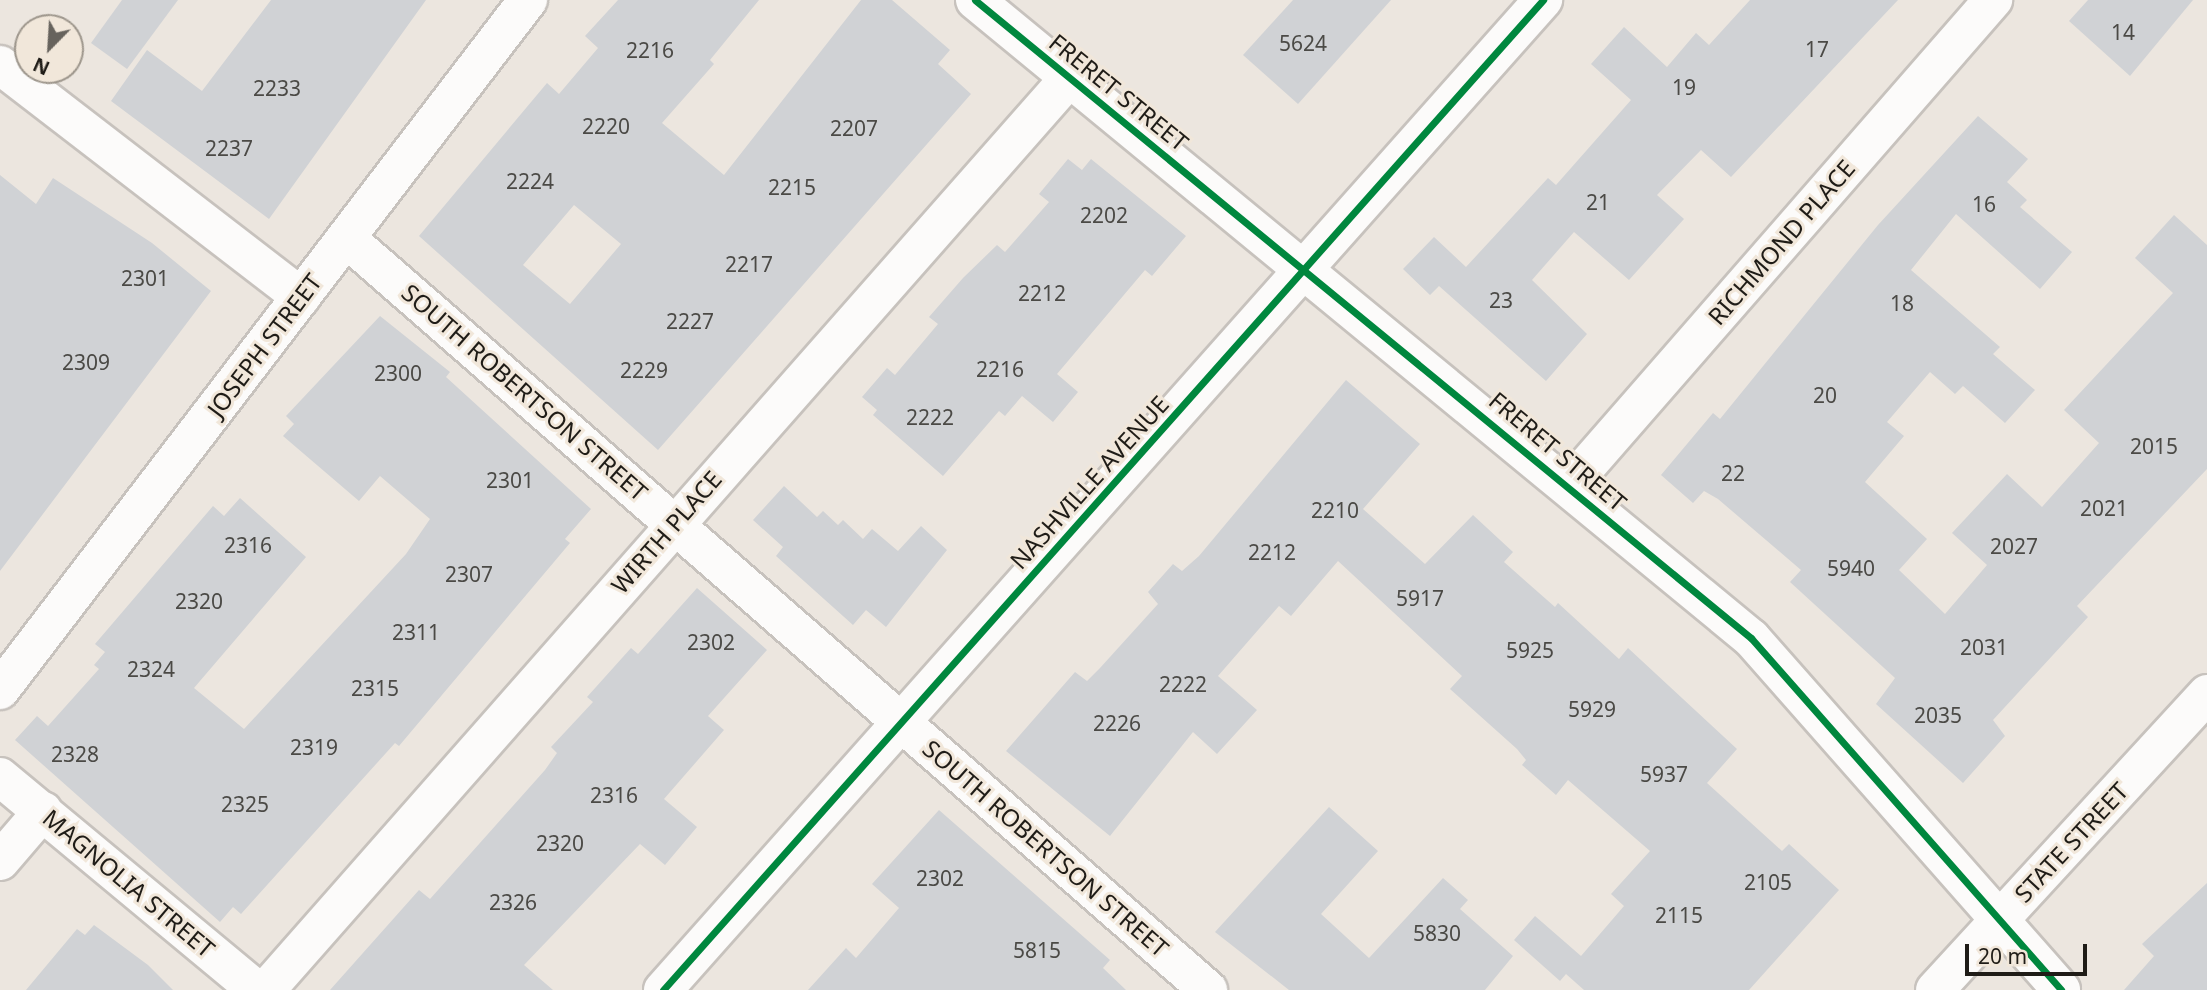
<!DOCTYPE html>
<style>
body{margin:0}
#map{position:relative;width:2207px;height:990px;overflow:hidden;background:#ece6df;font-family:"Noto Sans",sans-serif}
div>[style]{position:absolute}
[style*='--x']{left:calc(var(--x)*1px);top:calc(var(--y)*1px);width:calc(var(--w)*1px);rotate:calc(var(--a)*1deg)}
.building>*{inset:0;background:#d0d2d5}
.roads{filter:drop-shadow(2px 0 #c7c2bd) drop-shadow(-2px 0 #c7c2bd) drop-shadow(0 2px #c7c2bd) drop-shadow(0 -2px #c7c2bd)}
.minor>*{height:38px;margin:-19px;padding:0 19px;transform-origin:19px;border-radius:19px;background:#fcfbfa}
.cycleway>*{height:7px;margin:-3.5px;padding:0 3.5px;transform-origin:3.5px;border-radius:3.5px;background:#00873e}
span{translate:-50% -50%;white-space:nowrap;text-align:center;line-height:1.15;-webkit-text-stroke:6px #f1e7da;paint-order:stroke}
.number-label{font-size:21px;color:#4b4a46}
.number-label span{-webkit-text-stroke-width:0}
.street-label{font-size:24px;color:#1f1c17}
.north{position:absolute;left:14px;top:14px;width:70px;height:70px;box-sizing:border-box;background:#f1e7da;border:2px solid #9d968c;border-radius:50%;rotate:204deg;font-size:19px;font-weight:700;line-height:28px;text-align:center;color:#1f1c17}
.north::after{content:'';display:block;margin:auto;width:24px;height:32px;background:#67635d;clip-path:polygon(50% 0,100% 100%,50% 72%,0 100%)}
.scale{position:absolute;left:1965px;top:944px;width:122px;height:32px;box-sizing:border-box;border:4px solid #1f1c17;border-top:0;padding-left:9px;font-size:21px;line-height:24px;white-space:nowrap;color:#1f1c17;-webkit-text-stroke:5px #f1e7da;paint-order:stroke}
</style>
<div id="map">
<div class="building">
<i style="clip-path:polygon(122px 0,178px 0,127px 69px,91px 43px)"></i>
<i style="clip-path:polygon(271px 0,426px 0,269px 219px,111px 101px,147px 50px,202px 91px)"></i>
<i style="clip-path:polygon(evenodd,618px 0,759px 0,710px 60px,714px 64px,662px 123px,724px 175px,861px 0,892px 0,950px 50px,938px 64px,971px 94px,658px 450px,419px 236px,547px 83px,559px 94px,598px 48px,585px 36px,618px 0,574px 205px,621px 244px,570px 304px,523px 265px,574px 205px)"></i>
<i style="clip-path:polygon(1293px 0,1391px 0,1298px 104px,1243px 55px)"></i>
<i style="clip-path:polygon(1750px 0,1898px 0,1731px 177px,1701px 150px,1657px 195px,1684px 219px,1629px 280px,1574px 232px,1532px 280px,1587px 334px,1546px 381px,1439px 286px,1430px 295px,1403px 269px,1434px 237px,1466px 267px,1548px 178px,1556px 185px,1631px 100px,1591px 64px,1624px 27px,1667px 67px,1696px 33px,1709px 45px)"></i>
<i style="clip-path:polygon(2088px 0,2193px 0,2130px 76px,2069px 21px)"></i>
<i style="clip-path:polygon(1978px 116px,2028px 159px,2007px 182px,2027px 200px,2020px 207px,2072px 252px,2040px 289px,1956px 214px,1911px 270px,2000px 347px,1993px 354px,2035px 390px,2005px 423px,1963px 386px,1955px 394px,1930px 372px,1887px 422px,1904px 436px,1865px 482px,1927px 539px,1899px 570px,1945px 614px,1987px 565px,1952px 533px,2007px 474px,2042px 507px,2099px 443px,2064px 410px,2173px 293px,2135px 258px,2174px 215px,2207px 245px,2207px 469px,2077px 606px,2088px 617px,1993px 720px,2005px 736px,1963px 783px,1876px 704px,1895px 678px,1790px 582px,1801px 570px,1718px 499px,1704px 491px,1693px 503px,1661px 475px,1713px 413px,1720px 419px,1878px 225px)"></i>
<i style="clip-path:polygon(1068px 159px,1082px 170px,1091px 159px,1186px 236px,1152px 276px,1145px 270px,1057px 374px,1078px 392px,1053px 422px,1022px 396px,1005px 416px,999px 411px,943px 476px,873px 415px,877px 410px,862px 397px,887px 368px,895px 375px,938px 324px,929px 317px,963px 278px,997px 245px,1005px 252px,1049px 202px,1039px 194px)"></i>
<i style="clip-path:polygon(0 175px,36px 204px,53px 178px,152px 243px,211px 291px,0 571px)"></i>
<i style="clip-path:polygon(380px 316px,450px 372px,446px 377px,591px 509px,565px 539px,570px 543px,399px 746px,395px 743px,241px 914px,233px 907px,220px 922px,15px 740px,37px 716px,48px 726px,99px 669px,94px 665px,105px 652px,95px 644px,213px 506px,224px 516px,240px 498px,306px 557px,194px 688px,244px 729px,406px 554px,430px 519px,380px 476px,359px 501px,283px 436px,294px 424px,286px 416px)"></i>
<i style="clip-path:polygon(1346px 380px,1420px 444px,1363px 509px,1425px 564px,1473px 515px,1513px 552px,1504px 562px,1555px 607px,1558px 603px,1619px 659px,1628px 648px,1737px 749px,1707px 783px,1782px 851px,1789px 844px,1839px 890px,1749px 990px,1584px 990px,1566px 974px,1560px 981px,1514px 940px,1535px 916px,1581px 956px,1624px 906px,1611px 894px,1650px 851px,1568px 780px,1556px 795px,1522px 765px,1526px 760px,1517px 749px,1450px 689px,1462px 676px,1338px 561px,1291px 616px,1279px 606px,1218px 676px,1257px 710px,1217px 754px,1193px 732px,1110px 836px,1006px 751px,1075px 672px,1087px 681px,1100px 668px,1158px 604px,1148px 592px,1173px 564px,1182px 571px,1199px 556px)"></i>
<i style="clip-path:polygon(784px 486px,817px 517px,823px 511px,838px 525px,843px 520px,863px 539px,872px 529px,898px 551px,921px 526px,947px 550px,886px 627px,866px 610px,853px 625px,776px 556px,783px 547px,753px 520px)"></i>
<i style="clip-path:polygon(697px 588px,767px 650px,708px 716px,724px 730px,664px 799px,697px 827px,665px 865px,640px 844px,524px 965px,553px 990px,330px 990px,419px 890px,430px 899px,545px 770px,557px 753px,551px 747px,593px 702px,587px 697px,631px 648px,638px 654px)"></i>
<i style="clip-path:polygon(1329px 807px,1378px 851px,1321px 914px,1369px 958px,1443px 878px,1468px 900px,1460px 909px,1513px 956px,1485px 990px,1289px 990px,1215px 932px)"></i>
<i style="clip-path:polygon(939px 810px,1110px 960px,1103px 968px,1126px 990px,808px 990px,846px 948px,856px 958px,899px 908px,872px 884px)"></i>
<i style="clip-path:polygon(2207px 883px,2207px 990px,2124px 990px,2154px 956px,2142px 944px)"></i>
<i style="clip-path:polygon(94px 925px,148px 965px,173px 990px,26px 990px,77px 929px,85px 935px)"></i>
</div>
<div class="roads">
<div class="minor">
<i style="--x:975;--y:0;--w:1005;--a:39.43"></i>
<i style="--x:1751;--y:638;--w:469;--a:48.6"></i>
<i style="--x:0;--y:65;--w:380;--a:37.6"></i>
<i style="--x:346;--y:238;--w:1144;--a:41.1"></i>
<i style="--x:1570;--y:485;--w:644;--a:-48.91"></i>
<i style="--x:0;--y:690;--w:869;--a:-52.58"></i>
<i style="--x:0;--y:777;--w:334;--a:39.7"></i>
<i style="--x:0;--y:861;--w:66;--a:-49.3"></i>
<i style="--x:266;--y:990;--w:1217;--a:-48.63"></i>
<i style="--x:663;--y:990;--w:1325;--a:-48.37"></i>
<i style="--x:1935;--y:990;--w:402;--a:-47.4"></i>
</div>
</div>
<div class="cycleway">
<i style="--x:975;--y:0;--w:1005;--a:39.43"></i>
<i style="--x:1751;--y:638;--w:469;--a:48.6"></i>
<i style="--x:663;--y:990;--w:1325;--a:-48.37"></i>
</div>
<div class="number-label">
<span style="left:2123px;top:32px">14</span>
<span style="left:1303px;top:43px">5624</span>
<span style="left:1817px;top:49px">17</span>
<span style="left:650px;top:50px">2216</span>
<span style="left:1684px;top:87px">19</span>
<span style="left:277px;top:88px">2233</span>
<span style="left:606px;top:126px">2220</span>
<span style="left:854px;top:128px">2207</span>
<span style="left:229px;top:148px">2237</span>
<span style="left:530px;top:181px">2224</span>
<span style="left:792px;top:187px">2215</span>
<span style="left:1598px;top:202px">21</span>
<span style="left:1984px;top:204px">16</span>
<span style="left:1104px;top:215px">2202</span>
<span style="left:749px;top:264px">2217</span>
<span style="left:145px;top:278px">2301</span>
<span style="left:1042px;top:293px">2212</span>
<span style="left:1501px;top:300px">23</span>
<span style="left:1902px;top:303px">18</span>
<span style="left:690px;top:321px">2227</span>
<span style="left:86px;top:362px">2309</span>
<span style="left:1000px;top:369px">2216</span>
<span style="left:644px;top:370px">2229</span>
<span style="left:398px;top:373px">2300</span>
<span style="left:1825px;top:395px">20</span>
<span style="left:930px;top:417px">2222</span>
<span style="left:2154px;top:446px">2015</span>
<span style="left:1733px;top:473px">22</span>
<span style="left:510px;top:480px">2301</span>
<span style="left:2104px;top:508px">2021</span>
<span style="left:1335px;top:510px">2210</span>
<span style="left:248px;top:545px">2316</span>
<span style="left:2014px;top:546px">2027</span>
<span style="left:1272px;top:552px">2212</span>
<span style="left:1851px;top:568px">5940</span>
<span style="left:469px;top:574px">2307</span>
<span style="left:1420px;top:598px">5917</span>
<span style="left:199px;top:601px">2320</span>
<span style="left:416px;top:632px">2311</span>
<span style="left:711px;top:642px">2302</span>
<span style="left:1984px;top:647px">2031</span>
<span style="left:1530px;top:650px">5925</span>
<span style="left:151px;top:669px">2324</span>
<span style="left:1183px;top:684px">2222</span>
<span style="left:375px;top:688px">2315</span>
<span style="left:1592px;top:709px">5929</span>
<span style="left:1938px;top:715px">2035</span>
<span style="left:1117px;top:723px">2226</span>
<span style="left:314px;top:747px">2319</span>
<span style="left:75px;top:754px">2328</span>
<span style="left:1664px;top:774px">5937</span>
<span style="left:614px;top:795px">2316</span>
<span style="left:245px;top:804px">2325</span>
<span style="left:560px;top:843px">2320</span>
<span style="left:940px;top:878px">2302</span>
<span style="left:1768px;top:882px">2105</span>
<span style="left:513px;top:902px">2326</span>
<span style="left:1679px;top:915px">2115</span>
<span style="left:1437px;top:933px">5830</span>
<span style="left:1037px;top:950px">5815</span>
</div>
<div class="street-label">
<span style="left:1119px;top:92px;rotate:39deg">FRERET STREET</span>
<span style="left:1781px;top:242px;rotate:-49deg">RICHMOND PLACE</span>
<span style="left:264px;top:345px;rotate:-53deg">JOSEPH STREET</span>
<span style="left:525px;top:392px;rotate:41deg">SOUTH ROBERTSON STREET</span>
<span style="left:1558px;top:451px;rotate:40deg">FRERET STREET</span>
<span style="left:1089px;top:482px;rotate:-48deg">NASHVILLE AVENUE</span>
<span style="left:666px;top:532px;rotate:-49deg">WIRTH PLACE</span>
<span style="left:2071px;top:842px;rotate:-47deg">STATE STREET</span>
<span style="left:1046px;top:848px;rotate:41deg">SOUTH ROBERTSON STREET</span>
<span style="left:129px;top:883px;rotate:40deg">MAGNOLIA STREET</span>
</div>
<div class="north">N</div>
<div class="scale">20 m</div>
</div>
